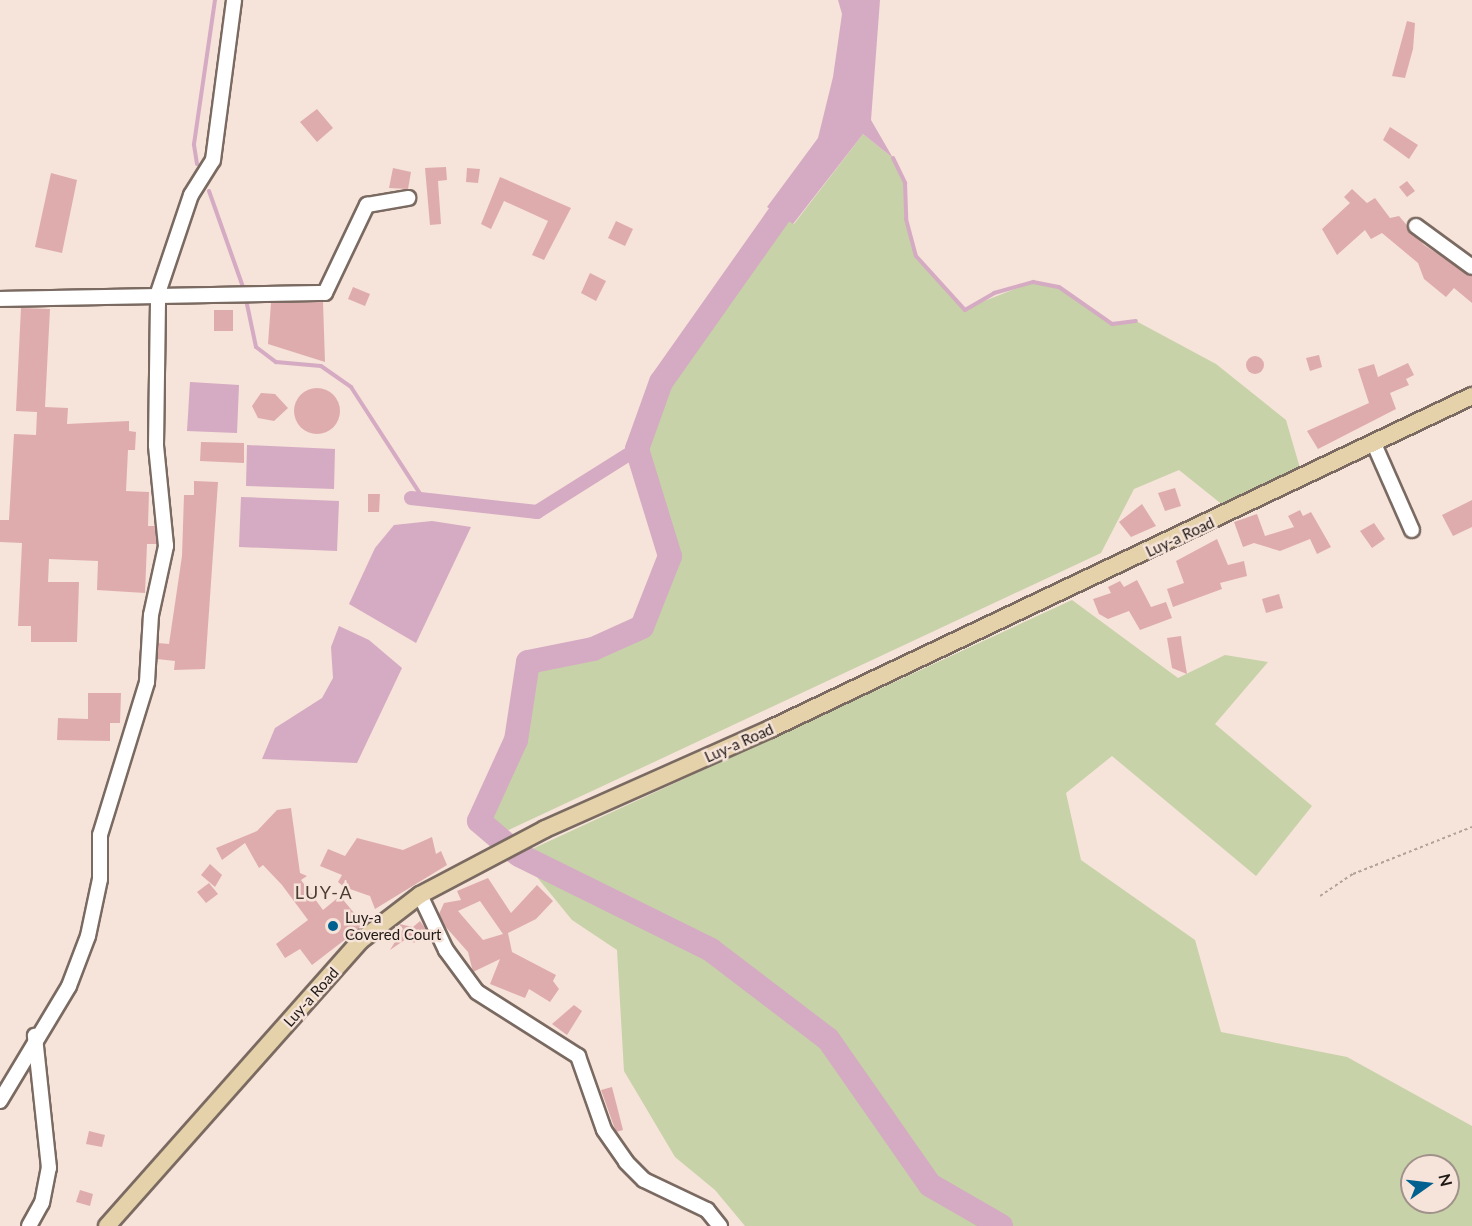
<!DOCTYPE html>
<style>
body{margin:0}
#map{position:relative;width:1472px;height:1226px;overflow:hidden;background:#f6e3d9;font-family:Lato,sans-serif}
div>[style]{position:absolute}
[style*='--x']{left:calc(var(--x)*1px);top:calc(var(--y)*1px);width:calc(var(--w)*1px);rotate:calc(var(--a)*1deg)}
.green>*{inset:0;background:#c7d2a8}
.water>*{inset:0;background:#d5aac3}
.stream>*{height:4px;margin:-2px;padding:0 2px;transform-origin:2px;border-radius:2px;background:#d5aac3}
.canal>*{height:14px;margin:-7px;padding:0 7px;transform-origin:7px;border-radius:7px;background:#d5aac3}
.river>*{height:24px;margin:-12px;padding:0 12px;transform-origin:12px;border-radius:12px;background:#d5aac3}
.building>*{inset:0;background:#dfacad}
.round{border-radius:50%}
.path>*{height:2px;margin-top:-1px;transform-origin:0;background:repeating-linear-gradient(90deg,#b1a29a 0 3px,transparent 0 6px)}
.roads{filter:drop-shadow(2px 0 #7a6a61) drop-shadow(-2px 0 #7a6a61) drop-shadow(0 2px #7a6a61) drop-shadow(0 -2px #7a6a61)}
.minor>*{height:14px;margin:-7px;padding:0 7px;transform-origin:7px;border-radius:7px;background:#fff}
.major>*{height:16px;margin:-8px;padding:0 8px;transform-origin:8px;border-radius:8px;background:#e5d2aa}
.dots>*{width:16px;height:16px;translate:-50% -50%;box-sizing:border-box;border:3px solid #f6e3d9;border-radius:50%}
span{translate:-50% -50%;white-space:nowrap;text-align:center;line-height:1.15;-webkit-text-stroke:5px #f6e3d9;paint-order:stroke}
.street-label{font-size:15px;color:#1f1915}
.poi-label{font-size:15px;color:#1f1915}
.left{translate:0 -50%;text-align:left}
.quarter-label{font-size:18px;color:#4b3c34;letter-spacing:1.5px}
.north{position:absolute;left:1400px;top:1154px;width:60px;height:60px;box-sizing:border-box;background:#f6e3d9;border:2px solid #a0928b;border-radius:50%;rotate:76deg;font-size:16px;font-weight:700;line-height:24px;text-align:center;color:#1f1915}
.north::after{content:'';display:block;margin:auto;width:21px;height:27px;background:#006191;clip-path:polygon(50% 0,100% 100%,50% 72%,0 100%)}
</style>
<div id="map">
<div class="green">
<i style="clip-path:polygon(863px 134px,893px 158px,905px 183px,906px 219px,916px 256px,964px 309px,1033px 282px,1059px 287px,1112px 324px,1136px 321px,1216px 364px,1286px 420px,1302px 475px,1229px 510px,1179px 470px,1134px 489px,1101px 553px,498px 835px,479px 821px,516px 740px,528px 662px,593px 649px,642px 627px,670px 556px,637px 449px,661px 382px,779px 215px,794px 224px)"></i>
<i style="clip-path:polygon(evenodd,1072px 600px,1178px 678px,1225px 655px,1268px 662px,1215px 724px,1312px 806px,1256px 876px,1112px 756px,1066px 793px,1081px 860px,1195px 940px,1221px 1032px,1347px 1057px,1472px 1126px,1472px 1226px,745px 1226px,715px 1190px,675px 1157px,624px 1071px,617px 950px,572px 920px,519px 855px,1072px 600px,1412px 1166px,1448px 1166px,1448px 1202px,1412px 1202px,1412px 1166px)"></i>
</div>
<div class="water">
<i style="clip-path:polygon(838px 0,880px 0,871px 120px,893px 158px,863px 134px,793px 224px,767px 207px,818px 138px,833px 77px,842px 14px)"></i>
<i style="clip-path:polygon(190px 382px,239px 385px,237px 433px,187px 431px)"></i>
<i style="clip-path:polygon(247px 445px,335px 449px,334px 489px,246px 486px)"></i>
<i style="clip-path:polygon(241px 497px,339px 501px,337px 551px,239px 547px)"></i>
<i style="clip-path:polygon(432px 521px,471px 527px,416px 643px,349px 604px,375px 548px,394px 525px)"></i>
<i style="clip-path:polygon(339px 626px,369px 640px,402px 668px,357px 763px,262px 759px,275px 728px,322px 698px,333px 678px,331px 647px)"></i>
</div>
<div class="stream">
<i style="--x:893;--y:158;--w:28;--a:64"></i>
<i style="--x:905;--y:183;--w:36;--a:88"></i>
<i style="--x:906;--y:219;--w:38;--a:75"></i>
<i style="--x:916;--y:256;--w:73;--a:47.8"></i>
<i style="--x:965;--y:310;--w:34;--a:-30"></i>
<i style="--x:994;--y:293;--w:41;--a:-15.8"></i>
<i style="--x:1033;--y:282;--w:26;--a:11"></i>
<i style="--x:1059;--y:287;--w:65;--a:34.9"></i>
<i style="--x:1112;--y:324;--w:24;--a:-7"></i>
<i style="--x:197;--y:164;--w:20;--a:-99"></i>
<i style="--x:194;--y:144;--w:146;--a:-81.7"></i>
<i style="--x:209;--y:191;--w:105;--a:70.5"></i>
<i style="--x:244;--y:290;--w:58;--a:78.1"></i>
<i style="--x:256;--y:347;--w:25;--a:37"></i>
<i style="--x:276;--y:362;--w:45;--a:5.1"></i>
<i style="--x:321;--y:366;--w:37;--a:35"></i>
<i style="--x:351;--y:387;--w:135;--a:57.1"></i>
</div>
<div class="canal">
<i style="--x:411;--y:498;--w:127;--a:6.3"></i>
<i style="--x:537;--y:512;--w:118;--a:-32.2"></i>
</div>
<div class="river">
<i style="--x:779;--y:215;--w:204;--a:125.2"></i>
<i style="--x:661;--y:382;--w:71;--a:109.7"></i>
<i style="--x:637;--y:449;--w:112;--a:72.9"></i>
<i style="--x:670;--y:556;--w:76;--a:111.5"></i>
<i style="--x:642;--y:627;--w:54;--a:155.8"></i>
<i style="--x:593;--y:649;--w:66;--a:168.7"></i>
<i style="--x:528;--y:662;--w:79;--a:98.7"></i>
<i style="--x:516;--y:740;--w:89;--a:114.6"></i>
<i style="--x:479;--y:821;--w:52;--a:40.4"></i>
<i style="--x:519;--y:855;--w:214;--a:26.3"></i>
<i style="--x:711;--y:950;--w:147;--a:37.3"></i>
<i style="--x:828;--y:1039;--w:178;--a:55.1"></i>
<i style="--x:930;--y:1185;--w:82;--a:30"></i>
</div>
<div class="building">
<i style="clip-path:polygon(1407px 21px,1415px 23px,1413px 49px,1405px 78px,1392px 76px)"></i>
<i style="clip-path:polygon(317px 109px,333px 128px,317px 142px,300px 122px)"></i>
<i style="clip-path:polygon(1390px 127px,1418px 145px,1409px 159px,1383px 140px)"></i>
<i style="clip-path:polygon(446px 167px,447px 180px,438px 181px,441px 224px,430px 225px,425px 168px)"></i>
<i style="clip-path:polygon(393px 168px,411px 172px,408px 189px,389px 188px)"></i>
<i style="clip-path:polygon(467px 168px,480px 169px,478px 183px,466px 182px)"></i>
<i style="clip-path:polygon(51px 173px,77px 180px,62px 253px,35px 247px)"></i>
<i style="clip-path:polygon(500px 177px,571px 208px,544px 260px,532px 255px,548px 221px,504px 201px,491px 229px,481px 224px)"></i>
<i style="clip-path:polygon(1407px 181px,1415px 191px,1407px 197px,1399px 187px)"></i>
<i style="clip-path:polygon(1352px 189px,1367px 203px,1375px 198px,1390px 218px,1399px 216px,1424px 245px,1472px 276px,1472px 303px,1454px 288px,1446px 297px,1424px 279px,1418px 263px,1382px 233px,1371px 239px,1365px 230px,1337px 255px,1322px 229px,1350px 203px,1344px 197px)"></i>
<i style="clip-path:polygon(616px 221px,633px 229px,625px 246px,608px 238px)"></i>
<i style="clip-path:polygon(590px 273px,606px 281px,596px 301px,581px 293px)"></i>
<i style="clip-path:polygon(353px 287px,370px 294px,365px 306px,348px 299px)"></i>
<i style="clip-path:polygon(323px 302px,325px 362px,268px 344px,271px 303px)"></i>
<i style="clip-path:polygon(21px 308px,50px 309px,45px 407px,68px 408px,67px 424px,129px 421px,129px 431px,136px 432px,135px 450px,128px 450px,126px 491px,149px 492px,148px 526px,155px 526px,157px 544px,147px 544px,145px 593px,97px 590px,98px 561px,49px 559px,48px 582px,79px 582px,77px 642px,31px 642px,31px 626px,18px 626px,22px 543px,0 542px,0 520px,9px 520px,14px 434px,36px 435px,37px 412px,16px 411px)"></i>
<i style="clip-path:polygon(214px 310px,233px 310px,233px 331px,214px 331px)"></i>
<i style="clip-path:polygon(1319px 355px,1322px 367px,1310px 371px,1306px 358px)"></i>
<i class="round" style="left:1246px;top:356px;width:18px;height:18px"></i>
<i style="clip-path:polygon(1408px 363px,1414px 375px,1406px 379px,1409px 385px,1390px 393px,1396px 409px,1318px 449px,1307px 431px,1369px 403px,1358px 369px,1374px 364px,1378px 377px)"></i>
<i class="round" style="left:294px;top:388px;width:46px;height:46px"></i>
<i style="clip-path:polygon(261px 393px,275px 394px,288px 408px,274px 421px,258px 418px,252px 406px)"></i>
<i style="clip-path:polygon(201px 442px,244px 443px,244px 463px,200px 461px)"></i>
<i style="clip-path:polygon(194px 481px,218px 482px,205px 669px,174px 670px,175px 661px,157px 659px,158px 643px,169px 644px,182px 556px,184px 495px,194px 495px)"></i>
<i style="clip-path:polygon(1175px 488px,1181px 506px,1165px 511px,1158px 493px)"></i>
<i style="clip-path:polygon(368px 494px,380px 494px,379px 512px,368px 512px)"></i>
<i style="clip-path:polygon(1472px 500px,1472px 527px,1453px 536px,1442px 515px)"></i>
<i style="clip-path:polygon(1142px 504px,1156px 526px,1131px 537px,1119px 522px)"></i>
<i style="clip-path:polygon(1300px 510px,1303px 516px,1311px 512px,1331px 547px,1317px 554px,1310px 539px,1280px 551px,1254px 543px,1243px 547px,1234px 522px,1257px 514px,1265px 536px,1294px 527px,1288px 516px)"></i>
<i style="clip-path:polygon(1374px 523px,1385px 539px,1372px 548px,1360px 531px)"></i>
<i style="clip-path:polygon(1217px 539px,1228px 565px,1244px 561px,1247px 576px,1220px 583px,1222px 589px,1173px 607px,1167px 589px,1184px 583px,1176px 561px)"></i>
<i style="clip-path:polygon(1137px 580px,1151px 607px,1166px 602px,1172px 618px,1140px 630px,1129px 611px,1108px 619px,1099px 614px,1093px 599px,1111px 593px,1108px 587px,1120px 581px,1124px 587px)"></i>
<i style="clip-path:polygon(1279px 594px,1283px 608px,1266px 613px,1262px 599px)"></i>
<i style="clip-path:polygon(1181px 636px,1182px 644px,1187px 674px,1172px 668px,1167px 638px)"></i>
<i style="clip-path:polygon(88px 693px,121px 693px,120px 723px,110px 723px,110px 741px,57px 740px,58px 718px,88px 719px)"></i>
<i style="clip-path:polygon(291px 808px,300px 873px,307px 876px,301px 880px,323px 910px,340px 896px,364px 925px,312px 965px,300px 949px,285px 958px,276px 944px,308px 920px,282px 885px,263px 865px,259px 868px,245px 843px,222px 860px,216px 848px,257px 831px,277px 810px)"></i>
<i style="clip-path:polygon(432px 837px,436px 854px,441px 851px,447px 865px,375px 909px,370px 896px,344px 887px,338px 882px,342px 875px,320px 866px,328px 849px,345px 856px,357px 838px,403px 850px)"></i>
<i style="clip-path:polygon(210px 864px,222px 875px,215px 887px,201px 875px)"></i>
<i style="clip-path:polygon(evenodd,488px 878px,511px 913px,537px 885px,553px 901px,536px 919px,508px 933px,512px 952px,556px 975px,553px 981px,559px 989px,550px 1002px,529px 989px,525px 998px,490px 984px,500px 959px,473px 972px,468px 952px,444px 925px,439px 914px,444px 903px,461px 900px,457px 891px,488px 878px,480px 901px,503px 934px,483px 940px,458px 911px,480px 901px)"></i>
<i style="clip-path:polygon(209px 883px,218px 894px,206px 903px,197px 892px)"></i>
<i style="clip-path:polygon(420px 921px,427px 931px,414px 943px,409px 937px,390px 950px,403px 929px,399px 924px,413px 927px)"></i>
<i style="clip-path:polygon(574px 1005px,582px 1011px,567px 1035px,552px 1024px)"></i>
<i style="clip-path:polygon(612px 1087px,623px 1130px,616px 1132px,601px 1090px)"></i>
<i style="clip-path:polygon(89px 1131px,105px 1135px,102px 1147px,86px 1144px)"></i>
<i style="clip-path:polygon(80px 1190px,93px 1194px,90px 1206px,76px 1202px)"></i>
</div>
<div class="path">
<i style="--x:1320;--y:896;--w:40;--a:-34"></i>
<i style="--x:1353;--y:874;--w:128;--a:-21.6"></i>
</div>
<div class="roads">
<div class="minor">
<i style="--x:1416;--y:226;--w:69;--a:36.2"></i>
<i style="--x:0;--y:299;--w:325;--a:-1.1"></i>
<i style="--x:325;--y:293;--w:98;--a:-64.5"></i>
<i style="--x:367;--y:205;--w:42;--a:-9.7"></i>
<i style="--x:1374;--y:444;--w:94;--a:66.2"></i>
<i style="--x:420;--y:895;--w:61;--a:64.7"></i>
<i style="--x:446;--y:950;--w:52;--a:53.6"></i>
<i style="--x:477;--y:992;--w:120;--a:32.4"></i>
<i style="--x:578;--y:1056;--w:78;--a:70.6"></i>
<i style="--x:604;--y:1130;--w:39;--a:55"></i>
<i style="--x:626;--y:1162;--w:25;--a:45"></i>
<i style="--x:644;--y:1180;--w:70;--a:25.5"></i>
<i style="--x:707;--y:1210;--w:21;--a:51"></i>
<i style="--x:0;--y:1101;--w:134;--a:-59"></i>
<i style="--x:69;--y:986;--w:53;--a:-69.2"></i>
<i style="--x:88;--y:936;--w:58;--a:-78.1"></i>
<i style="--x:100;--y:879;--w:44;--a:-90"></i>
<i style="--x:100;--y:835;--w:160;--a:-72.9"></i>
<i style="--x:147;--y:682;--w:67;--a:-86.6"></i>
<i style="--x:151;--y:615;--w:71;--a:-77.7"></i>
<i style="--x:166;--y:546;--w:101;--a:-95.7"></i>
<i style="--x:156;--y:445;--w:152;--a:-89.2"></i>
<i style="--x:158;--y:293;--w:103;--a:-71.4"></i>
<i style="--x:191;--y:195;--w:41;--a:-57.8"></i>
<i style="--x:213;--y:160;--w:161;--a:-82.5"></i>
<i style="--x:29;--y:1226;--w:26;--a:-61"></i>
<i style="--x:42;--y:1203;--w:36;--a:-79"></i>
<i style="--x:49;--y:1168;--w:133;--a:-96.1"></i>
</div>
<div class="major">
<i style="--x:107;--y:1226;--w:381;--a:-48.4"></i>
<i style="--x:360;--y:941;--w:76;--a:-37.5"></i>
<i style="--x:420;--y:895;--w:141;--a:-27.8"></i>
<i style="--x:545;--y:829;--w:246;--a:-24"></i>
<i style="--x:770;--y:729;--w:777;--a:-25.38"></i>
</div>
</div>
<div class="dots">
<i style="left:333px;top:926px;background:#006191"></i>
</div>
<div class="street-label">
<span style="left:1180px;top:537px;rotate:-25deg">Luy-a Road</span>
<span style="left:739px;top:743px;rotate:-24deg">Luy-a Road</span>
<span style="left:311px;top:997px;rotate:-48deg">Luy-a Road</span>
</div>
<div class="poi-label">
<span class="left" style="left:345px;top:926px">Luy-a<br>Covered Court</span>
</div>
<div class="quarter-label">
<span style="left:324px;top:892px">LUY-A</span>
</div>
<div class="north">N</div>
</div>
